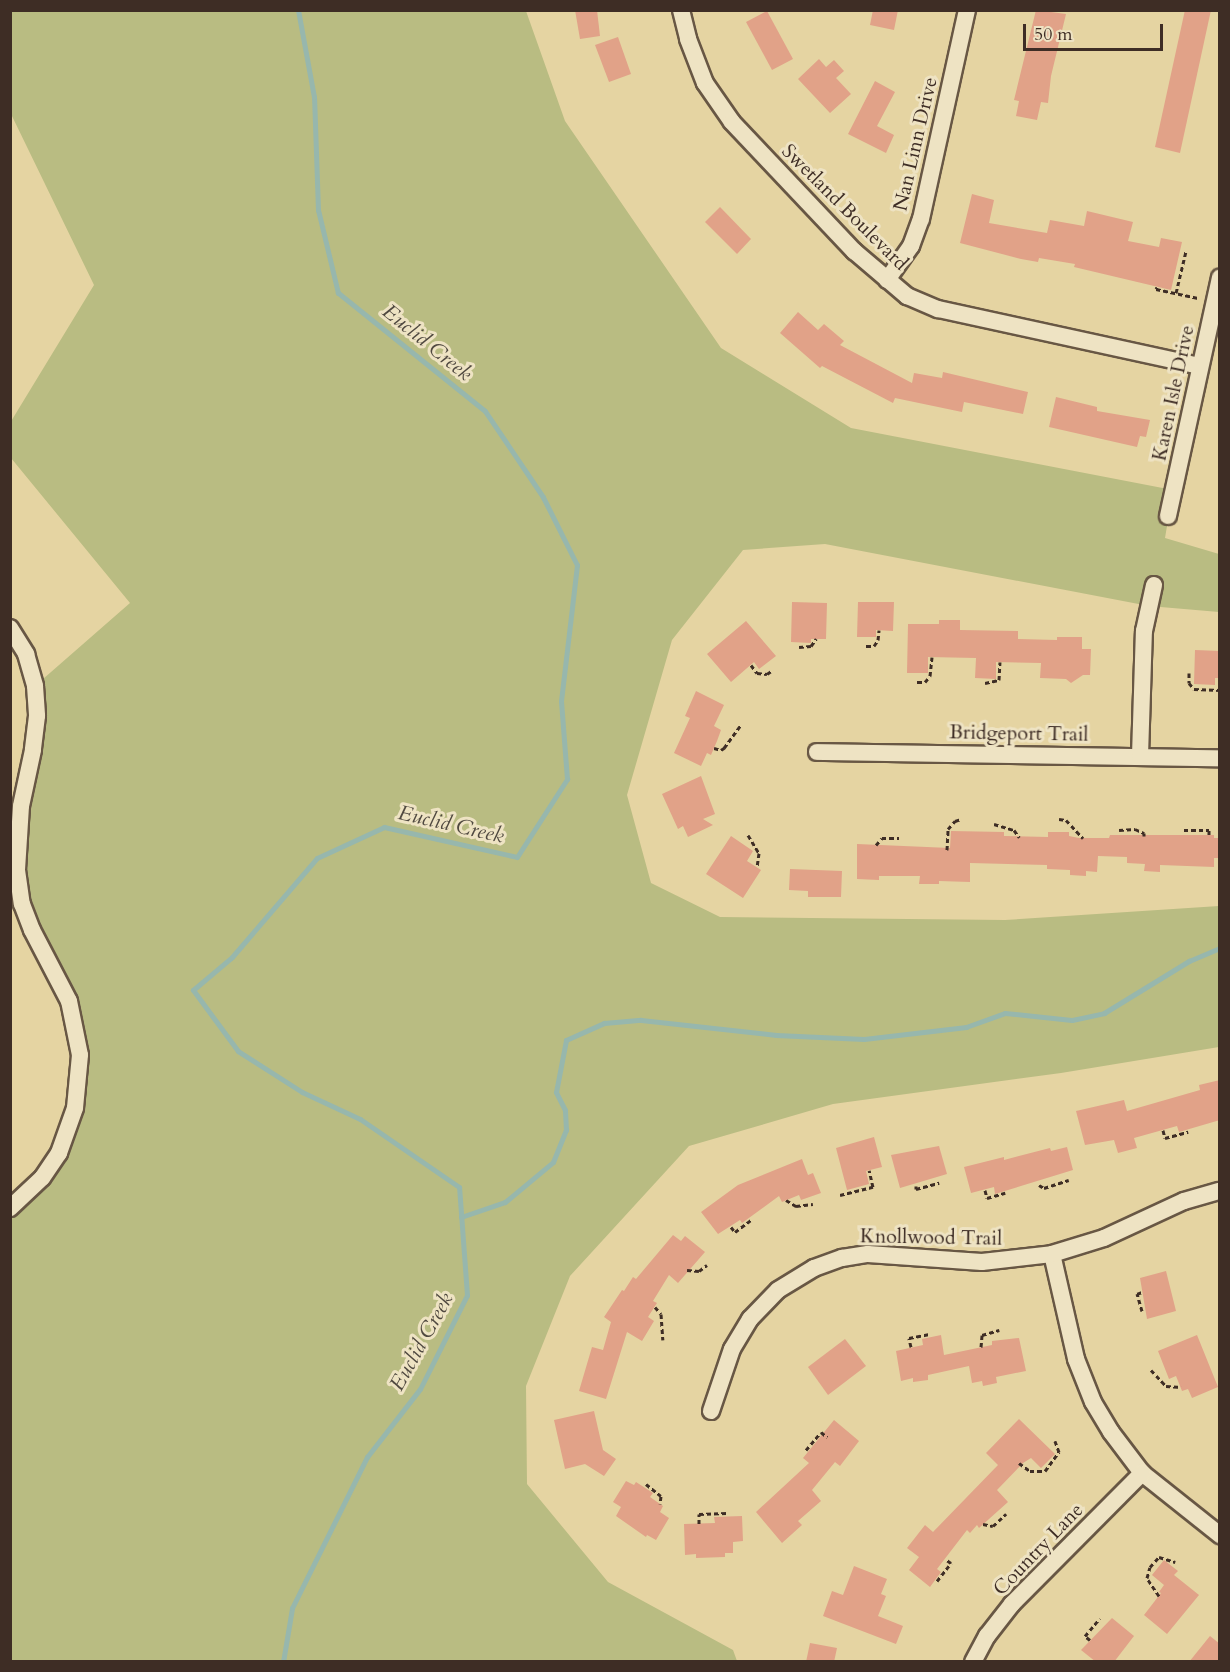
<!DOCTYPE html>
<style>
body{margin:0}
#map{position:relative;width:1230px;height:1672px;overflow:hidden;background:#e5d4a2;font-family:Cardo,serif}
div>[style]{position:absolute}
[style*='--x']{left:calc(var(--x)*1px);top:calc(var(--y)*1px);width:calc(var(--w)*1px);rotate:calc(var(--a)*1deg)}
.green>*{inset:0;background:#b9bc82}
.stream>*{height:5px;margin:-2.5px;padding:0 2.5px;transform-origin:2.5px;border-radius:2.5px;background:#97b7ad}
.building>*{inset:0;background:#e1a288}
.path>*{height:3px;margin-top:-1.5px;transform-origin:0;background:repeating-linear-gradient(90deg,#3e2d25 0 4.5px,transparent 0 7.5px)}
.roads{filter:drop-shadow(2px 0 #685744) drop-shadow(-2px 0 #685744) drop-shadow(0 2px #685744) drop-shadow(0 -2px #685744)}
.minor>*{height:16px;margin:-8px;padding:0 8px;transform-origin:8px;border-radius:8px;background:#eee3c3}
span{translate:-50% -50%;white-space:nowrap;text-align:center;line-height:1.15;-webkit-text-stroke:6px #eee3c3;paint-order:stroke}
.street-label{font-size:20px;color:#3e2d25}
.water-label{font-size:21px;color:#504940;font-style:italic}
.frame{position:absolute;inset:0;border:12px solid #3e2d25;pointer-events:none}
.scale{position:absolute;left:1023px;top:24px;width:140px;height:27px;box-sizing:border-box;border:3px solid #3e2d25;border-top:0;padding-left:8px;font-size:18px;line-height:21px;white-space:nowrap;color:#3e2d25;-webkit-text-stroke:4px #eee3c3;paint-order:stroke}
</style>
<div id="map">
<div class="green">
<i style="clip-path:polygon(11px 11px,526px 11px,565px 121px,721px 348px,851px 428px,1173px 490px,1165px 538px,1219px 554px,1219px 612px,1149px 606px,825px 544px,743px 550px,672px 640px,627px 795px,651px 883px,720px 917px,1005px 920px,1219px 906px,1219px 1047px,1061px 1073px,833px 1104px,689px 1146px,570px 1276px,526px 1386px,527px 1484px,608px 1582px,733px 1650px,737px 1661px,11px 1661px,11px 1208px,68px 1133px,76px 1027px,22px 904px,35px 686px,130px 603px,11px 458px,10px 423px,94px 285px,11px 114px)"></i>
</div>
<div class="stream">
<i style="--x:461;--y:1217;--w:46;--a:-18.8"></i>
<i style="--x:505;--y:1202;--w:62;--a:-39.8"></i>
<i style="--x:553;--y:1162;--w:35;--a:-68"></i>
<i style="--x:566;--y:1130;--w:20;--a:-93"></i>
<i style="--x:565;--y:1110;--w:20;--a:-117"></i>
<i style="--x:556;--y:1092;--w:53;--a:-79.1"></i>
<i style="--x:566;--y:1040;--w:42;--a:-24.1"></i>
<i style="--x:604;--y:1023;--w:37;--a:-5"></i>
<i style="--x:641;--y:1020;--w:136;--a:6.3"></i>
<i style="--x:776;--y:1035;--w:88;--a:2.6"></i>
<i style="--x:864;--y:1039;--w:103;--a:-6.7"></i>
<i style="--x:966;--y:1027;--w:41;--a:-19.7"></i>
<i style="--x:1005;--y:1013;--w:67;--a:6"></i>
<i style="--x:1072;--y:1020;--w:33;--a:-12"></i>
<i style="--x:1104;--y:1013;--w:100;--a:-31.5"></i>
<i style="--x:1189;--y:961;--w:34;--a:-23"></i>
<i style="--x:283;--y:1662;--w:55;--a:-80.5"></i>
<i style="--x:292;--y:1608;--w:169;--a:-63.6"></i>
<i style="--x:367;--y:1457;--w:86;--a:-52.1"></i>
<i style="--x:420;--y:1389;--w:105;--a:-63.4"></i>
<i style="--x:467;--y:1295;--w:108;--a:-94.2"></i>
<i style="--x:459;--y:1187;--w:120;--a:-145.5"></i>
<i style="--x:360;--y:1119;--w:64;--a:-155"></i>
<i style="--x:302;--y:1092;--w:76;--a:-147.4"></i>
<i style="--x:238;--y:1051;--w:76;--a:-126.4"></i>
<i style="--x:193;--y:990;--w:51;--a:-40.2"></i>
<i style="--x:232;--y:957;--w:130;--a:-49.4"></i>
<i style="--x:317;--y:858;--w:74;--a:-24.8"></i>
<i style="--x:384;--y:827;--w:136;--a:12.7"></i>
<i style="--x:517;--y:857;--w:93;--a:-57.3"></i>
<i style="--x:567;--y:779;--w:78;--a:-94.4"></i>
<i style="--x:561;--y:701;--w:137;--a:-83.3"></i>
<i style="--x:577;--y:565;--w:76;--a:-116.6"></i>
<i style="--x:543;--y:497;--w:104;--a:-124"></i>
<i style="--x:485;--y:411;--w:189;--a:-141.2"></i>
<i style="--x:338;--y:293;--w:85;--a:-103.5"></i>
<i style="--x:318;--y:210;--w:113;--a:-92"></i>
<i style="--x:314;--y:97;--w:88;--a:-100.4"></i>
</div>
<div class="building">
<i style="clip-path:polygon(575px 10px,597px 10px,600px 36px,580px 39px)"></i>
<i style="clip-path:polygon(873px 10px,898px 10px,894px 30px,870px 25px)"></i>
<i style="clip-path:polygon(1036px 10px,1066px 14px,1051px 76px,1048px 103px,1041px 102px,1037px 120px,1016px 116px,1019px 101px,1014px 100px)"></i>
<i style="clip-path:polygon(1185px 10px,1211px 10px,1180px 153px,1155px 147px)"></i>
<i style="clip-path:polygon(767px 11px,793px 59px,772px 70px,746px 22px)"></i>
<i style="clip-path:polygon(618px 37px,631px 74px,609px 82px,595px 45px)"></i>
<i style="clip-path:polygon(819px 59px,826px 67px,834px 60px,844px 71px,836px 78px,851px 94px,830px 113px,798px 79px)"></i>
<i style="clip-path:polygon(875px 81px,895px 92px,877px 126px,894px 135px,886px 153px,848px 134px)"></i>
<i style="clip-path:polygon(972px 194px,994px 200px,989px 223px,1047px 233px,1050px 220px,1084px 226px,1087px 211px,1133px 222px,1128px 241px,1159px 247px,1161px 238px,1182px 242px,1171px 290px,1074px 267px,1075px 264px,1039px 258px,1038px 262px,1021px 259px,960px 243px)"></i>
<i style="clip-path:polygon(720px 207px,751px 239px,737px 254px,705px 222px)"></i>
<i style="clip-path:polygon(798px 312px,818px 330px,824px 324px,844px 341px,840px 345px,912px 383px,914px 373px,942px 378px,943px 372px,1028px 392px,1023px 414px,964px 402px,962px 412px,895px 398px,893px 403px,822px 366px,820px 368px,780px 333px)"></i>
<i style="clip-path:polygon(1056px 397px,1097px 407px,1097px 411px,1150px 420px,1146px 437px,1140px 436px,1137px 447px,1049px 427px)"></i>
<i style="clip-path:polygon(792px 602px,827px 603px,826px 639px,811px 639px,811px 643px,791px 642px)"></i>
<i style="clip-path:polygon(858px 602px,894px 602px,893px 631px,876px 630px,876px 637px,857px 637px)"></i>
<i style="clip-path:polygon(939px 620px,960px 620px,960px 630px,1018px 631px,1018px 639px,1057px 640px,1057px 637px,1082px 637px,1082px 649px,1091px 649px,1090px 675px,1083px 675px,1071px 683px,1066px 679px,1040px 678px,1041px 663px,996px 662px,996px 679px,975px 678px,976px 658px,928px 657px,928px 673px,907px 673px,908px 624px,939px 624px)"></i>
<i style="clip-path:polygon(746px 621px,776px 656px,759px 669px,754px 662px,731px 682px,707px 654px)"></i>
<i style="clip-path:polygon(1195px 650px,1220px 651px,1220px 678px,1215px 678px,1215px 685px,1194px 684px)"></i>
<i style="clip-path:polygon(696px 691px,724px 705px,714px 726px,721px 730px,717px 741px,711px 755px,707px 753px,701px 766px,674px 753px,690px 718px,685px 716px)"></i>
<i style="clip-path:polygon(701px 776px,715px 814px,703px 819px,713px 825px,688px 837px,683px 826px,678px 829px,662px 794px)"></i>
<i style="clip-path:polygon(951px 831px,1004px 832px,1004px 836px,1048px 837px,1048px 832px,1069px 832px,1069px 836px,1079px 838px,1109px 838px,1110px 835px,1214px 835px,1214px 838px,1220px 838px,1220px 858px,1214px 858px,1214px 867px,1160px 865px,1160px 872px,1144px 871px,1145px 864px,1127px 863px,1127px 857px,1098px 856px,1097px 872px,1086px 871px,1086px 876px,1070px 875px,1070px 870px,1047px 869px,1047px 865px,970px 863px,970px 882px,939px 881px,939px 884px,919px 884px,920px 876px,879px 876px,879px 880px,857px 879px,857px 844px,950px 848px)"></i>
<i style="clip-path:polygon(731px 836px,753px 851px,747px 861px,761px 870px,743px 898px,706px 874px)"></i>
<i style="clip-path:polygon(790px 869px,842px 871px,841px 897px,808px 897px,808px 891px,789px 890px)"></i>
<i style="clip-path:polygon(1220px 1080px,1220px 1120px,1179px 1132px,1177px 1126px,1134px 1138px,1137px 1148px,1118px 1153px,1114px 1140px,1085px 1145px,1076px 1111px,1124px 1100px,1127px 1111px,1200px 1090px,1199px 1085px)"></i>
<i style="clip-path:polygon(874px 1137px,882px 1167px,866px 1171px,869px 1184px,847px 1190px,836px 1148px)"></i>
<i style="clip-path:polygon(939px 1146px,947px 1174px,900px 1188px,891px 1155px)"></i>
<i style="clip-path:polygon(1067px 1147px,1073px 1170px,995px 1194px,994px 1187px,971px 1193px,964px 1167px,1004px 1157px,1004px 1160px,1050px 1148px,1051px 1151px)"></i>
<i style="clip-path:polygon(802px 1159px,808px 1175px,813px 1173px,821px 1193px,801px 1200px,799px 1195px,782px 1202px,779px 1196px,742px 1223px,740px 1220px,718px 1234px,701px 1212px,738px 1185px)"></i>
<i style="clip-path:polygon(673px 1235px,681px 1241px,685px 1236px,705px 1252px,678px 1283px,669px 1275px,653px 1301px,657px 1303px,648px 1317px,654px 1321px,642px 1341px,627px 1332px,606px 1399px,579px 1391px,592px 1347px,603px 1350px,611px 1322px,604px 1317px,622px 1290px,624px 1291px,633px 1277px,636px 1279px)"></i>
<i style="clip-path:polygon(1166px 1271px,1176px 1311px,1147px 1319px,1140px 1278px)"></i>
<i style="clip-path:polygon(941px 1335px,944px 1355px,992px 1345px,992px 1341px,1019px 1338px,1026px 1371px,996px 1377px,997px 1383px,983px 1386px,982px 1381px,972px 1383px,969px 1366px,928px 1375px,928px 1380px,913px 1382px,913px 1378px,901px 1381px,896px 1351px,923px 1345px,922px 1339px)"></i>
<i style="clip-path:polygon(1197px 1335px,1218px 1387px,1192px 1398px,1188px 1389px,1182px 1391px,1176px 1376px,1169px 1379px,1158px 1351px)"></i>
<i style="clip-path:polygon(845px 1339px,866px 1366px,828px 1395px,808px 1367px)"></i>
<i style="clip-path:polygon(594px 1411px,603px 1450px,616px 1459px,604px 1476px,585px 1464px,565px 1469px,554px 1420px)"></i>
<i style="clip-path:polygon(1019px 1419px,1055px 1454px,1041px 1468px,1031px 1458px,1023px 1463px,997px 1490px,1008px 1502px,979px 1528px,977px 1525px,970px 1533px,967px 1530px,937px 1569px,941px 1572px,930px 1587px,909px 1570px,919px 1557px,907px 1548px,925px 1525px,933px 1532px,998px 1465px,986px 1453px)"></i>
<i style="clip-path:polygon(834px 1420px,859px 1441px,840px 1466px,835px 1462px,812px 1490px,821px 1501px,798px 1521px,802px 1525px,782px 1543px,756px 1512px,809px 1463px,803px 1458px)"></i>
<i style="clip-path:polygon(626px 1481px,634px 1485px,636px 1482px,653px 1493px,650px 1497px,663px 1506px,660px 1512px,669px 1518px,656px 1540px,647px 1535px,646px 1537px,616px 1516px,621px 1507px,613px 1502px)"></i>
<i style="clip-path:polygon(742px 1516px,743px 1541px,733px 1542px,733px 1553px,725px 1553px,725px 1557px,696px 1558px,696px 1554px,685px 1555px,684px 1524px,715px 1523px,714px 1517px)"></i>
<i style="clip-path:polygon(1164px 1560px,1178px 1571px,1174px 1575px,1199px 1595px,1167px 1634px,1144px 1615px,1161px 1593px,1159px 1592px,1164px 1585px,1152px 1575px)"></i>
<i style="clip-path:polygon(854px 1566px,887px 1579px,881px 1594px,886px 1596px,878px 1616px,903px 1626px,896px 1644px,823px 1616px,832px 1591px,843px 1595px)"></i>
<i style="clip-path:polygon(1112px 1618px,1134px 1636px,1114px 1662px,1096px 1662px,1081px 1650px)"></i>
<i style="clip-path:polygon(1210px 1636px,1220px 1644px,1220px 1662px,1189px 1662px)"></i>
<i style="clip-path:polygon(810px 1643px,837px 1648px,834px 1662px,806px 1662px)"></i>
</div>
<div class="path">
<i style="--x:1157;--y:287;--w:2;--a:117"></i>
<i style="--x:1156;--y:289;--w:43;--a:12.1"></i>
<i style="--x:1176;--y:293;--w:43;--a:-76.6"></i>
<i style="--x:866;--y:646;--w:8;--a:0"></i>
<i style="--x:874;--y:646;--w:7;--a:-56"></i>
<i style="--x:878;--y:640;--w:10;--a:-84"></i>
<i style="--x:799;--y:647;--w:12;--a:-5"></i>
<i style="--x:811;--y:646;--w:9;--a:-54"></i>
<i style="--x:751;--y:665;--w:10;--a:53"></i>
<i style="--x:757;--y:673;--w:10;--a:6"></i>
<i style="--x:767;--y:674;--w:7;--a:-34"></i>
<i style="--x:1189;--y:673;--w:10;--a:90"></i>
<i style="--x:1189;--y:683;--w:8;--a:50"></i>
<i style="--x:1194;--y:689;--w:26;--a:2"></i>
<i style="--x:917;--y:682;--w:8;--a:0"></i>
<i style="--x:925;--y:682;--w:8;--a:-50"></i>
<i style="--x:930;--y:676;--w:19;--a:-84"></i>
<i style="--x:985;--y:683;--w:14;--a:-12"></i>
<i style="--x:999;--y:680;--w:18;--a:-87"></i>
<i style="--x:714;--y:748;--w:7;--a:16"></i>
<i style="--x:721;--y:750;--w:4;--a:-34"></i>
<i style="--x:724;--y:748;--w:29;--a:-54"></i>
<i style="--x:1059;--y:819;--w:7;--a:8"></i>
<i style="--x:1066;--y:820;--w:25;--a:47"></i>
<i style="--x:994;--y:824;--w:21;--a:17"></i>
<i style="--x:1014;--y:830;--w:9;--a:54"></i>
<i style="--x:1119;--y:830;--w:16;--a:-4"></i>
<i style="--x:1135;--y:829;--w:10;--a:24"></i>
<i style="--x:1144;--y:833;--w:3;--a:90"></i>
<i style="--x:1184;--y:830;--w:25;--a:0"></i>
<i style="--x:1209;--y:830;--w:5;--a:90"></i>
<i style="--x:748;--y:835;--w:21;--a:59"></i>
<i style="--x:759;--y:853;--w:14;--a:98"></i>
<i style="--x:876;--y:845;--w:9;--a:-49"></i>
<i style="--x:882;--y:838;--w:17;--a:0"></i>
<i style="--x:947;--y:850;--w:21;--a:-87"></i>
<i style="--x:948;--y:829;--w:11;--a:-49"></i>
<i style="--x:955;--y:821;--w:6;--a:-18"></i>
<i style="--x:1163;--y:1130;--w:8;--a:76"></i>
<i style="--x:1165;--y:1138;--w:24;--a:-15"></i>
<i style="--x:1039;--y:1185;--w:6;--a:31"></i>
<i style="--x:1044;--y:1188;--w:26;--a:-18"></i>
<i style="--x:916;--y:1186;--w:3;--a:90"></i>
<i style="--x:916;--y:1189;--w:24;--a:-15"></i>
<i style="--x:985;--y:1190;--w:8;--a:76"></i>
<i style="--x:987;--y:1198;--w:19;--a:-16"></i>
<i style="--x:840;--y:1195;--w:34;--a:-14"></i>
<i style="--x:873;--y:1187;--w:17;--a:-103"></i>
<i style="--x:786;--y:1200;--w:12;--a:31"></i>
<i style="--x:796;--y:1206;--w:17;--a:-7"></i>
<i style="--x:731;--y:1227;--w:6;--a:51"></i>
<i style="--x:735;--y:1232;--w:21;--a:-37"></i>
<i style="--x:1219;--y:1269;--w:1;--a:0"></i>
<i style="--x:687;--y:1270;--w:12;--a:5"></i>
<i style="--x:699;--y:1271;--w:10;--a:-37"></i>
<i style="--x:655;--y:1307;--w:9;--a:49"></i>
<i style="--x:661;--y:1314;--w:26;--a:86"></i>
<i style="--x:1142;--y:1311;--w:18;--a:-106"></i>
<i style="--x:1137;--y:1294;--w:5;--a:-22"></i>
<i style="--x:911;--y:1347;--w:9;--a:-103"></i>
<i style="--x:909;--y:1338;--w:21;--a:-11"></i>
<i style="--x:981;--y:1347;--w:12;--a:-85"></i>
<i style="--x:982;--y:1335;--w:18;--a:-16"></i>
<i style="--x:1151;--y:1370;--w:22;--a:47"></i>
<i style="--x:1166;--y:1386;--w:15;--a:4"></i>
<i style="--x:806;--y:1450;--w:23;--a:-50"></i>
<i style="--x:821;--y:1432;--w:8;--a:40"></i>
<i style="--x:1019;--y:1463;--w:14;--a:36"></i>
<i style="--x:1030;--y:1471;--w:15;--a:0"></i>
<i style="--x:1045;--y:1471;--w:24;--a:-54"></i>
<i style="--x:1059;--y:1452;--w:12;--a:-110"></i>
<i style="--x:646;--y:1484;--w:19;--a:39"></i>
<i style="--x:661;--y:1496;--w:8;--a:97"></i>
<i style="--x:699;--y:1524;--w:10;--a:-90"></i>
<i style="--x:699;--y:1514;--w:28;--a:-2"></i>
<i style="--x:983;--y:1524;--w:10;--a:11"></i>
<i style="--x:993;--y:1526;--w:18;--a:-43"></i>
<i style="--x:937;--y:1581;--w:23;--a:-52"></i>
<i style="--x:951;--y:1563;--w:7;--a:-146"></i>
<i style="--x:1159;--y:1596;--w:22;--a:-124"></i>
<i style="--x:1147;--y:1578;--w:11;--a:-75"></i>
<i style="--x:1150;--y:1567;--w:13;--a:-48"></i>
<i style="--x:1159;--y:1557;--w:17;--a:17"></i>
<i style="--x:1090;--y:1640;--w:6;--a:-141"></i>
<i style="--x:1085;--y:1636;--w:23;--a:-50"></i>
</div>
<div class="roads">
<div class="minor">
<i style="--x:681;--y:10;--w:30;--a:76"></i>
<i style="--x:688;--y:39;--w:47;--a:68.9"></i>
<i style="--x:705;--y:83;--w:47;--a:55.3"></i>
<i style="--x:732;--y:122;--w:178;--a:46.6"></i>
<i style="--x:854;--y:251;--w:70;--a:40.3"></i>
<i style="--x:907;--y:296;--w:34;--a:23"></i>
<i style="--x:938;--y:309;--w:268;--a:12.3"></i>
<i style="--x:887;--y:280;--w:42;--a:-54.8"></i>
<i style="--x:911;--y:246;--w:29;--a:-70"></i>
<i style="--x:921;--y:219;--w:214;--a:-77.6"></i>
<i style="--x:1168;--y:516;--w:244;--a:-77.7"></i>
<i style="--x:10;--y:628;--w:31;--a:58"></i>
<i style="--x:26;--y:654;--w:33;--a:74"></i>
<i style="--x:35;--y:686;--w:30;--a:86"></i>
<i style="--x:37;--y:716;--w:34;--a:97"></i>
<i style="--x:33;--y:750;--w:57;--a:102.1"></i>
<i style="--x:21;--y:806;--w:64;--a:93.6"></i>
<i style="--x:17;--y:870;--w:34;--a:82"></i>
<i style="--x:22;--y:904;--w:28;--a:69"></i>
<i style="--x:32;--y:930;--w:80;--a:62.5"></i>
<i style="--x:69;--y:1001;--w:55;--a:78.5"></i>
<i style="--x:80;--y:1055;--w:53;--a:95.4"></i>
<i style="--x:75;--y:1108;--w:48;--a:109.6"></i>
<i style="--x:59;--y:1153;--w:30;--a:124"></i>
<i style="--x:42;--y:1178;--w:44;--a:136.8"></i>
<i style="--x:817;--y:752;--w:403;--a:0.9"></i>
<i style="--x:1140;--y:756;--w:125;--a:-88.2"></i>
<i style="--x:1144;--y:631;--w:47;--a:-77.7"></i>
<i style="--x:1052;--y:1254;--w:108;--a:77.1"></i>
<i style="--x:1076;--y:1359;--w:46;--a:68.4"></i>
<i style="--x:1093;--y:1402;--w:35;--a:59"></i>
<i style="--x:1111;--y:1432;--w:51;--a:52.9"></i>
<i style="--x:1142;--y:1473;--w:100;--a:38.5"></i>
<i style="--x:711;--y:1411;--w:65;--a:-71.3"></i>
<i style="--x:732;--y:1349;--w:35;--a:-59"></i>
<i style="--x:750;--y:1319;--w:40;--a:-46"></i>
<i style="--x:778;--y:1290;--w:42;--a:-31.4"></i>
<i style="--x:814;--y:1268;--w:30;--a:-20"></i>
<i style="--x:842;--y:1258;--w:26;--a:-9"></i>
<i style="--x:868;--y:1254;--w:114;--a:4"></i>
<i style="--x:982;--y:1262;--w:70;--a:-6.5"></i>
<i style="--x:1052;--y:1254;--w:54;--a:-17.1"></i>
<i style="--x:1104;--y:1238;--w:88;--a:-24.8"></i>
<i style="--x:1184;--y:1201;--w:37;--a:-16"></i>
<i style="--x:973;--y:1662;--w:30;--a:-62"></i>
<i style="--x:987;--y:1636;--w:41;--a:-52"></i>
<i style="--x:1012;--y:1604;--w:185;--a:-45.2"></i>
</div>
</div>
<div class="street-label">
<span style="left:915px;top:144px;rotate:-77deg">Nan Linn Drive</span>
<span style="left:845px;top:207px;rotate:45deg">Swetland Boulevard</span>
<span style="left:1173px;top:393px;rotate:-78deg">Karen Isle Drive</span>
<span style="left:1019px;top:733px;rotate:1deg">Bridgeport Trail</span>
<span style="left:931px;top:1237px;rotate:1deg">Knollwood Trail</span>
<span style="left:1038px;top:1549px;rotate:-46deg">Country Lane</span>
</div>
<div class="water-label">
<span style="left:427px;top:343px;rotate:39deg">Euclid Creek</span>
<span style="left:451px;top:825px;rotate:13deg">Euclid Creek</span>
<span style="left:422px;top:1342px;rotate:-61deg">Euclid Creek</span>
</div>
<div class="frame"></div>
<div class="scale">50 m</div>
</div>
